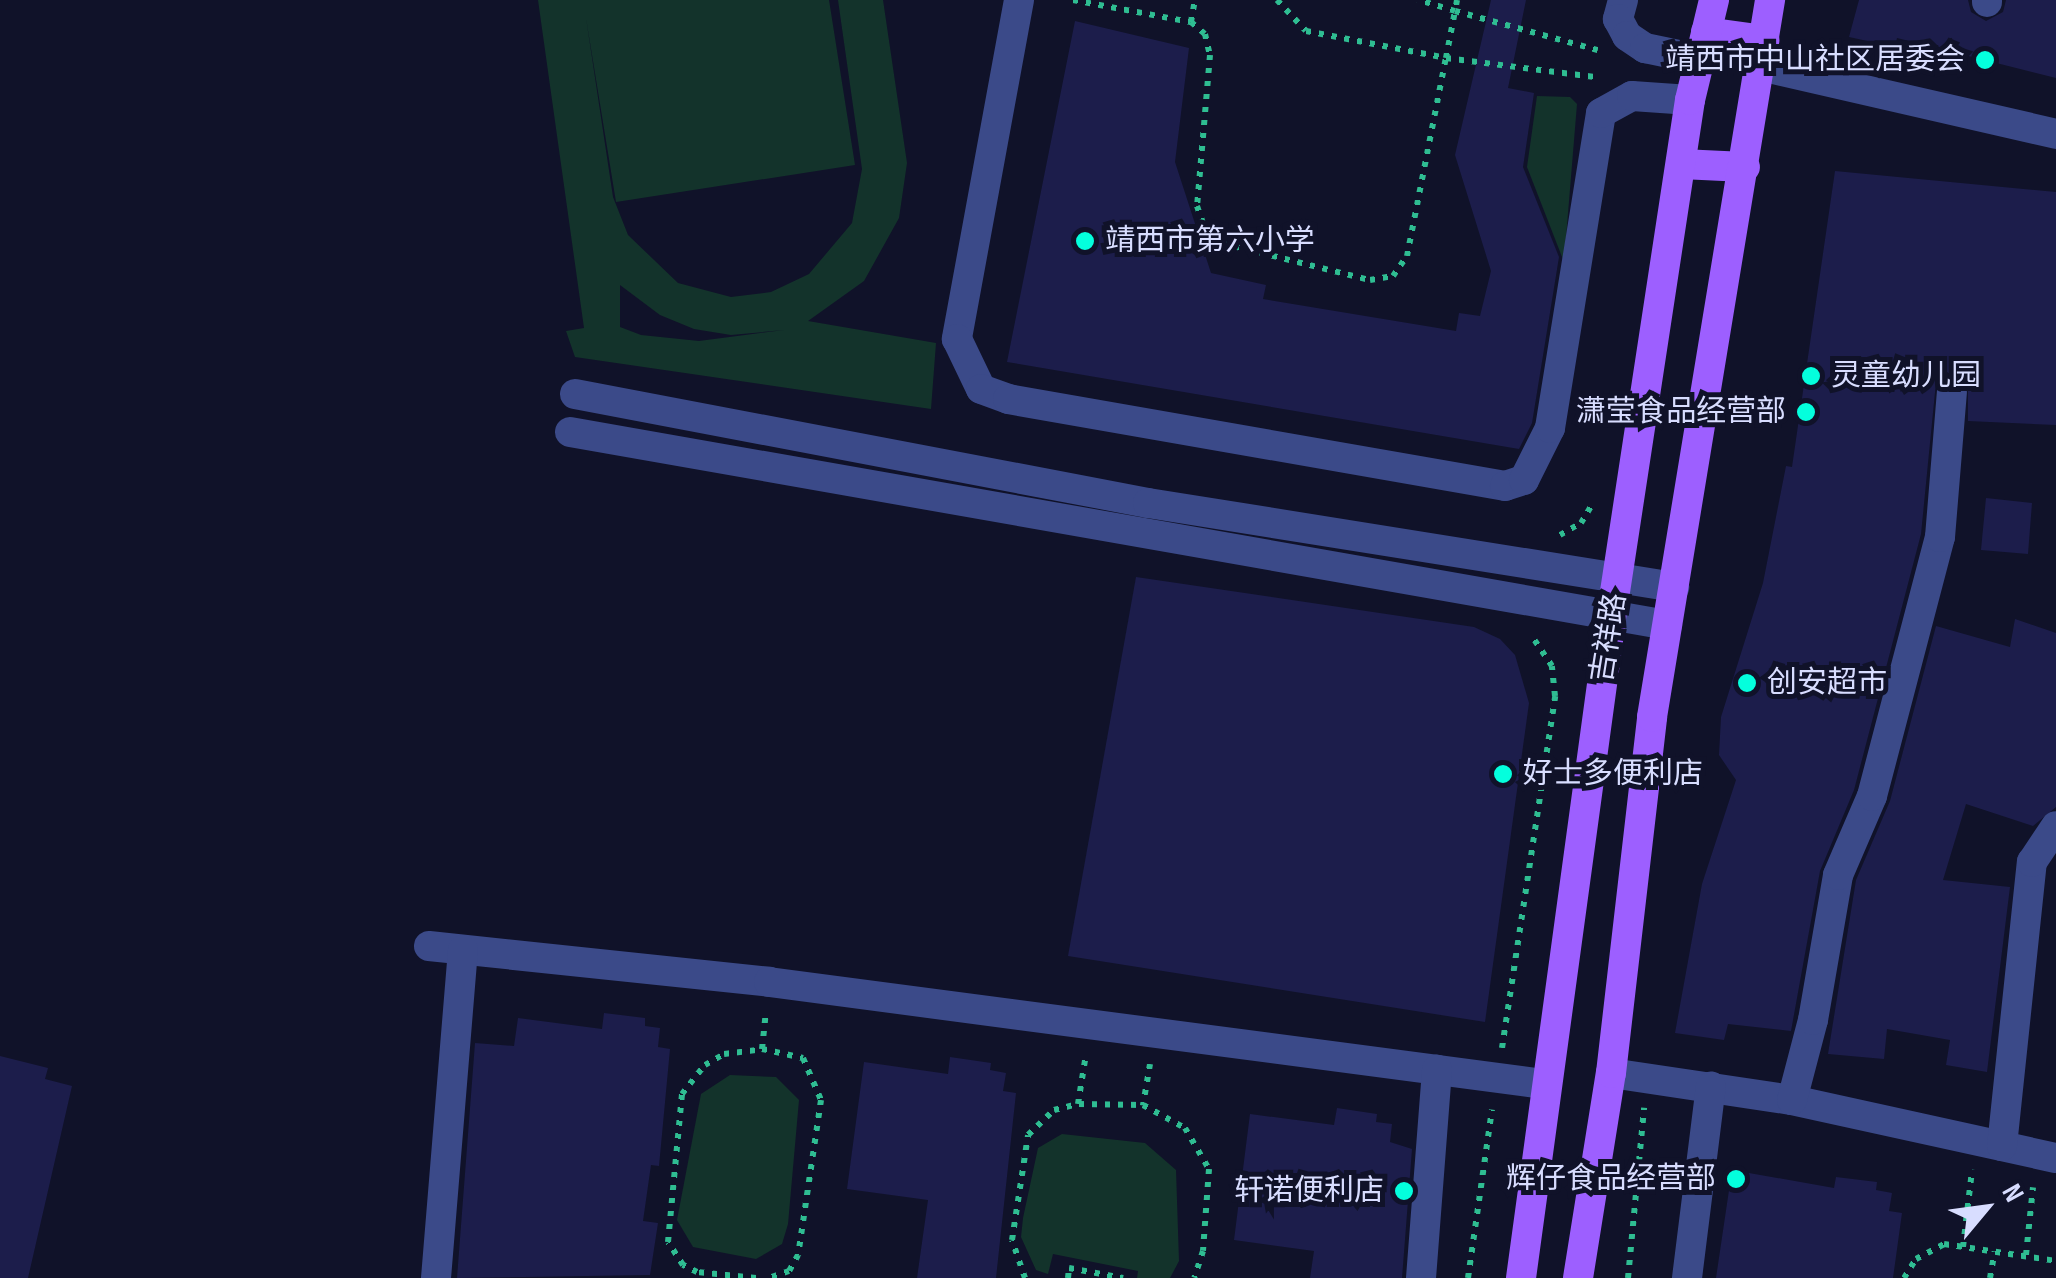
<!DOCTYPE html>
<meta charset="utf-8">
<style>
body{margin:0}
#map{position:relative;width:2056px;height:1278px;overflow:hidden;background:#101229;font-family:"Sofia Sans Condensed","Noto Sans SC",sans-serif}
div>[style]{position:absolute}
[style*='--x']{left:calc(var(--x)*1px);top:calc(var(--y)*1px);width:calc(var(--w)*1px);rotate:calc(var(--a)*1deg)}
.green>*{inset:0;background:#13332b}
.building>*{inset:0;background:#1c1d4b}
.path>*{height:6px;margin-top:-3px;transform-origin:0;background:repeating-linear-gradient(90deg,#2fbd92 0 5px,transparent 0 13px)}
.minor>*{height:30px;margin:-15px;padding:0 15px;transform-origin:15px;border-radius:15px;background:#3b4a89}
.major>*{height:30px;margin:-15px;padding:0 15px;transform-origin:15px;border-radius:15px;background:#9d5fff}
.dots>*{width:28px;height:28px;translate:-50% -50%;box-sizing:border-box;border:5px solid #101229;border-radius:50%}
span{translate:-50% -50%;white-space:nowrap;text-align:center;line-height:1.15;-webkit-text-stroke:10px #101229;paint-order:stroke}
.poi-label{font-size:30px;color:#d8ddff}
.right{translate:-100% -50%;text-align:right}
.left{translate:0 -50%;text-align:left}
.street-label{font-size:30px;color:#d8ddff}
.north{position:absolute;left:1936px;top:1158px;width:100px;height:100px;-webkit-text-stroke:8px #101229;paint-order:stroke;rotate:61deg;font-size:28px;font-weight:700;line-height:40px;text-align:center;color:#d8ddff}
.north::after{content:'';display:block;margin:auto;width:35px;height:45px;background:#d8ddff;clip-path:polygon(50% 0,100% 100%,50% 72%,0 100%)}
</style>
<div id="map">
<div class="green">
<i style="clip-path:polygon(evenodd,538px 0,829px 0,855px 165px,616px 202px,586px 18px,613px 197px,628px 235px,678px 283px,731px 297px,771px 292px,809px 274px,852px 223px,862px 169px,838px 0,883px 0,907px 163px,899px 218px,864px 281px,808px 321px,936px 343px,931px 409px,575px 357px,566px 331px,584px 328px,538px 0,620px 285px,660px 315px,694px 329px,731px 335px,784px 330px,699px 341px,641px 335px,620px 327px,620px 285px)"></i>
<i style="clip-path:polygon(1537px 96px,1570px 97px,1577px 104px,1564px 262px,1527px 167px)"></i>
<i style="clip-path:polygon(730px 1075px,776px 1077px,799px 1100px,788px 1224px,782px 1244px,756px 1259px,693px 1247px,677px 1220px,701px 1094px)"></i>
<i style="clip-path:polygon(1062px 1134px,1145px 1143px,1176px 1170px,1179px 1261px,1170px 1278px,1137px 1278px,1138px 1271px,1053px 1254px,1048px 1274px,1036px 1270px,1021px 1237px,1023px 1218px,1038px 1148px)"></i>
</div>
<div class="building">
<i style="clip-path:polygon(1491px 0,1526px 0,1508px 88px,1534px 93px,1523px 167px,1559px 257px,1532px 423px,1519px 449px,1007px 362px,1075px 21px,1189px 48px,1175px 162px,1211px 273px,1266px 285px,1263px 299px,1456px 331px,1459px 313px,1480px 316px,1491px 271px,1455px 155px)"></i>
<i style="clip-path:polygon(1859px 0,1968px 0,1971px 12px,1986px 21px,2003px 12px,2006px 0,2056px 0,2056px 78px,1897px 38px,1895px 47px,1849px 37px)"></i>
<i style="clip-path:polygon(1835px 171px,2056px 192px,2056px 425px,1968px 421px,1968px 383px,1953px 373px,1936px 382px,1921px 534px,1854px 790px,1820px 871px,1791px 1031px,1728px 1024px,1724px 1040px,1675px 1033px,1702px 884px,1736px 780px,1719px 755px,1721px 717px,1763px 583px,1786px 466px,1792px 467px)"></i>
<i style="clip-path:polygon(1986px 498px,2032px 503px,2028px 554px,1981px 550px)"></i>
<i style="clip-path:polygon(1136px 577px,1474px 627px,1500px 639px,1515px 655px,1529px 703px,1485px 1022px,1068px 956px)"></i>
<i style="clip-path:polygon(2015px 619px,2056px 633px,2056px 807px,2033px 826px,1966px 804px,1943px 880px,2010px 887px,1987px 1072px,1946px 1065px,1950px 1040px,1887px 1029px,1884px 1059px,1828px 1054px,1856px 880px,1890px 801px,1936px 626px,2010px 647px)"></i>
<i style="clip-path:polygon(604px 1013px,645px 1018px,645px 1026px,660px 1028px,658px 1047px,670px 1049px,659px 1166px,651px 1165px,643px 1221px,658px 1223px,650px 1275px,457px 1278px,475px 1043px,514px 1046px,518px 1018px,602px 1029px)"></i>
<i style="clip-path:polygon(0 1056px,48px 1068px,45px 1079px,72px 1086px,28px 1278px,0 1278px)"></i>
<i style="clip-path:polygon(950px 1057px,991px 1063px,990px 1070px,1006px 1073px,1003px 1091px,1016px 1093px,996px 1278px,917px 1278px,928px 1200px,847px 1189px,864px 1062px,948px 1074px)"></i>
<i style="clip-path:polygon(1337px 1108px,1377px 1114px,1376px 1122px,1392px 1124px,1390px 1142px,1412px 1149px,1402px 1278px,1310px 1278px,1314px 1251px,1234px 1240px,1250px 1114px,1334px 1125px)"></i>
<i style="clip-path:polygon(1732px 1170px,1834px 1188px,1836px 1177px,1877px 1182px,1876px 1190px,1892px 1193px,1889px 1211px,1902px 1213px,1893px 1278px,1716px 1278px)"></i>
</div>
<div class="path">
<i style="--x:1073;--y:0;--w:120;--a:10.6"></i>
<i style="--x:1191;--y:22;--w:18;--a:41"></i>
<i style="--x:1205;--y:34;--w:22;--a:77"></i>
<i style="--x:1210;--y:55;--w:152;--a:94.9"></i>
<i style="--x:1197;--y:206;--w:36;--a:71"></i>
<i style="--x:1209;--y:240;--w:166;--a:14"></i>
<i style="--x:1370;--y:280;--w:23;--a:-10"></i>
<i style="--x:1393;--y:276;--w:24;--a:-55"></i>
<i style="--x:1407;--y:256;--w:202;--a:-78.9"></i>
<i style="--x:1446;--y:58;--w:150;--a:7.3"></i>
<i style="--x:1277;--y:0;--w:42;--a:46.9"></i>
<i style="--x:1306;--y:31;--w:143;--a:10.9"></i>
<i style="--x:1446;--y:58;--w:48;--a:-79.2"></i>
<i style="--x:1455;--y:11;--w:39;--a:-163"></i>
<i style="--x:1457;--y:0;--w:11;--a:100"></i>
<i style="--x:1455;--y:11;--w:148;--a:15.3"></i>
<i style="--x:1191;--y:22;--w:22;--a:-80"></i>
<i style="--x:1560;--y:535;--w:24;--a:-30"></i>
<i style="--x:1581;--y:523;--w:23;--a:-59"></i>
<i style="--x:1502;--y:1048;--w:356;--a:-81.4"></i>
<i style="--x:1555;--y:696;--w:30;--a:-96"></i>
<i style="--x:1552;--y:666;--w:36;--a:-124"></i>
<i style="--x:762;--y:1049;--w:36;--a:-84"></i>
<i style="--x:1150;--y:1064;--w:42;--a:99.7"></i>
<i style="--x:1143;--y:1105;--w:48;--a:28.7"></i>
<i style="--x:1185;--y:1128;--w:48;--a:59.7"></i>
<i style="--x:1209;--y:1169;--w:82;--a:94.2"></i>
<i style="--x:1203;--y:1251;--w:28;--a:108"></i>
<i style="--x:1079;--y:1104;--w:64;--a:0.9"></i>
<i style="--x:1963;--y:1247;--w:78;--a:-83.3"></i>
<i style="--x:2026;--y:1255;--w:68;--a:-84.1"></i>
<i style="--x:756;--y:1278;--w:59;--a:-174.2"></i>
<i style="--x:697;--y:1272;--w:16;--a:-153"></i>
<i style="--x:683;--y:1265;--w:27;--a:-123"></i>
<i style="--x:668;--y:1242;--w:149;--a:-84.6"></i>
<i style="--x:682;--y:1094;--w:37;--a:-52"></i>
<i style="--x:705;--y:1065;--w:22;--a:-30"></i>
<i style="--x:724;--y:1054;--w:38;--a:-7"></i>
<i style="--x:762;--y:1049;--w:42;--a:12.4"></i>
<i style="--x:803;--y:1058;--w:46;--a:66.8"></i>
<i style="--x:821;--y:1100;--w:157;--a:98.4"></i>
<i style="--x:798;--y:1255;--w:18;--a:119"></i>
<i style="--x:789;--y:1271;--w:21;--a:161"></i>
<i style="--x:1025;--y:1278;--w:40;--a:-108.9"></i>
<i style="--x:1012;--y:1240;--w:106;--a:-81.3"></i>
<i style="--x:1028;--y:1135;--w:36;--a:-44"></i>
<i style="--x:1054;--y:1110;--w:25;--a:-14"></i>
<i style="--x:1078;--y:1104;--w:51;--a:-80.9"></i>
<i style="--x:1068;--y:1278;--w:10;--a:-84"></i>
<i style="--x:1069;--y:1268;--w:55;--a:10.5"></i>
<i style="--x:1468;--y:1278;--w:170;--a:-81.9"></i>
<i style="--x:1628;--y:1278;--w:171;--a:-84.6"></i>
<i style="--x:1904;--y:1278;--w:22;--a:-58"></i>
<i style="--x:1916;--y:1259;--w:32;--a:-28"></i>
<i style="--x:1944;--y:1244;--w:113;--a:8.6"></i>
<i style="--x:1990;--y:1278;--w:27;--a:-80"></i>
</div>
<div class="minor">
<i style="--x:1019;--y:0;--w:345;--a:100.4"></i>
<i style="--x:957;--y:339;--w:55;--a:64.4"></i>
<i style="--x:981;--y:389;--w:29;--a:20"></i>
<i style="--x:1008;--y:399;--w:505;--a:9.93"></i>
<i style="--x:1505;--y:486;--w:20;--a:-18"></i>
<i style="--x:1524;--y:480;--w:58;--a:-63.4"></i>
<i style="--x:1550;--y:428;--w:319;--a:-80.8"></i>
<i style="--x:1601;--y:113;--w:35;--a:-29"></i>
<i style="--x:1632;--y:96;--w:58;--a:3.9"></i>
<i style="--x:1623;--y:0;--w:20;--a:105"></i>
<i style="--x:1618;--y:19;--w:19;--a:62"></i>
<i style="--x:1627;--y:36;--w:22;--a:34"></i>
<i style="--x:1645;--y:48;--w:54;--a:11.7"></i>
<i style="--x:1987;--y:2;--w:2;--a:-90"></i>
<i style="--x:1760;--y:66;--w:304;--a:12.9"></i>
<i style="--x:575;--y:394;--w:583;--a:10.77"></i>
<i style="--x:1148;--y:503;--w:533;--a:9.07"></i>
<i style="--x:570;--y:432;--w:1114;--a:9.98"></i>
<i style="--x:429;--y:946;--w:342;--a:6"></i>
<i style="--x:769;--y:982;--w:782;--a:7.5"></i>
<i style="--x:1611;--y:1073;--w:183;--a:8.5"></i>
<i style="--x:1792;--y:1100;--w:270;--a:12.4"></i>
<i style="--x:1792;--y:1100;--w:83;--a:-75.3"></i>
<i style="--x:1813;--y:1020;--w:147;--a:-80.2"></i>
<i style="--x:1838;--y:875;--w:86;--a:-66.7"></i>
<i style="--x:1872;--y:796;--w:268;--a:-75.3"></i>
<i style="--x:1940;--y:537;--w:145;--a:-85.3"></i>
<i style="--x:2002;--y:1146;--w:286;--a:-84"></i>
<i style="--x:2032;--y:862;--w:43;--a:-56.3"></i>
<i style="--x:436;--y:1278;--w:329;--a:-85.3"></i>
<i style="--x:1421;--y:1278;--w:209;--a:-85.6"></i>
<i style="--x:1687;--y:1278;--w:193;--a:-82.9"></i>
</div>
<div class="major">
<i style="--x:1706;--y:32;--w:59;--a:7.9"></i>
<i style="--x:1681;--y:164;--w:64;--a:2.7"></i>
<i style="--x:1521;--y:1278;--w:666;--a:-82.23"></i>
<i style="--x:1611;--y:618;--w:524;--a:-81.33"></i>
<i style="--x:1690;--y:100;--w:103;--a:-76.5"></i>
<i style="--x:1578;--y:1278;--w:208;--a:-80.9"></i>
<i style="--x:1611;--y:1073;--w:358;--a:-83.4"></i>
<i style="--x:1652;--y:717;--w:727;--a:-80.65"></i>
</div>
<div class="dots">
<i style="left:1985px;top:60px;background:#04ffdd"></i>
<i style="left:1085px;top:241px;background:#04ffdd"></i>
<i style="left:1811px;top:376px;background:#04ffdd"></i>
<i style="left:1806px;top:412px;background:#04ffdd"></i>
<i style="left:1747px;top:683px;background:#04ffdd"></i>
<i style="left:1503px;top:774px;background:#04ffdd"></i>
<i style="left:1736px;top:1179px;background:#04ffdd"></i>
<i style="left:1404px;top:1191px;background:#04ffdd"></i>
</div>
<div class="poi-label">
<span class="right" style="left:1965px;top:60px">靖西市中山社区居委会</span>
<span class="left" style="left:1105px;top:241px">靖西市第六小学</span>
<span class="left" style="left:1831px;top:376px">灵童幼儿园</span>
<span class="right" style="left:1786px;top:412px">潇莹食品经营部</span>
<span class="left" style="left:1767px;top:683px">创安超市</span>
<span class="left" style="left:1523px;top:774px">好士多便利店</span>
<span class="right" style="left:1716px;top:1179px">辉仔食品经营部</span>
<span class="right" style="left:1384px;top:1191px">轩诺便利店</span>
</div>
<div class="street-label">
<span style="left:1609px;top:638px;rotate:-81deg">吉祥路</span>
</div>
<div class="north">N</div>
</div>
